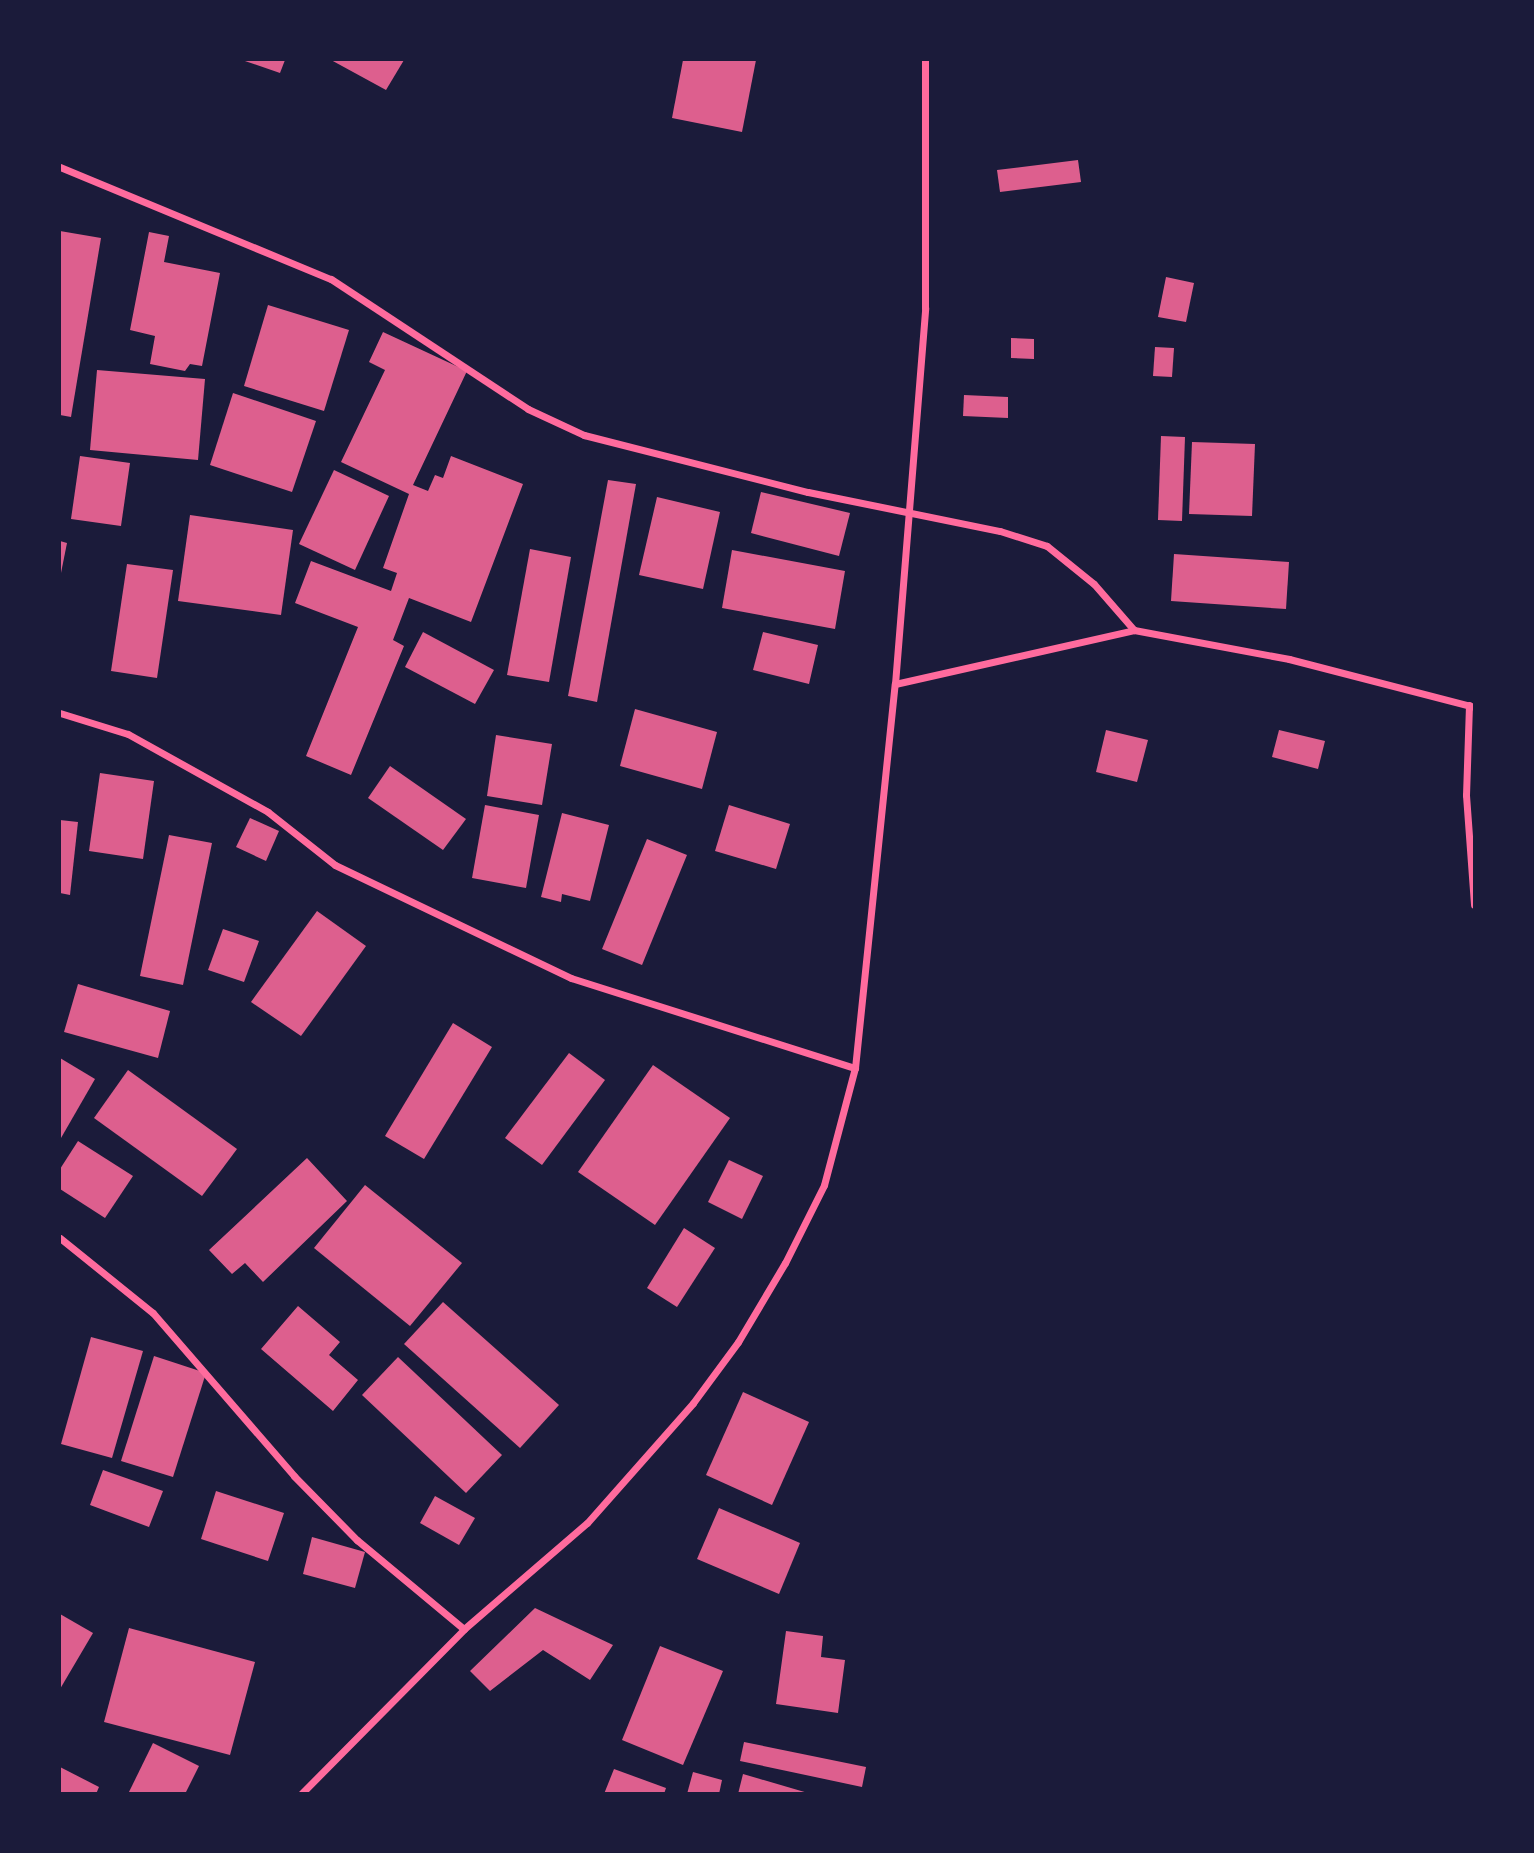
<!DOCTYPE html>
<style>
body{margin:0}
#map{position:relative;width:1534px;height:1853px;overflow:hidden;background:#1b1b3a;font-family:Manrope,sans-serif}
div>[style]{position:absolute}
[style*='--x']{left:calc(var(--x)*1px);top:calc(var(--y)*1px);width:calc(var(--w)*1px);rotate:calc(var(--a)*1deg)}
.building>*{inset:0;background:#dd5f8e}
.minor>*{height:7px;margin:-3.5px;padding:0 3.5px;transform-origin:3.5px;border-radius:3.5px;background:#ff6b9d}
span{translate:-50% -50%;white-space:nowrap;text-align:center;line-height:1.15;-webkit-text-stroke:5px #1b1b3a;paint-order:stroke}
.frame{position:absolute;inset:0;border:61px solid #1b1b3a;pointer-events:none}
</style>
<div id="map">
<div class="building">
<i style="clip-path:polygon(242px 60px,285px 60px,280px 73px)"></i>
<i style="clip-path:polygon(331px 60px,404px 60px,386px 90px)"></i>
<i style="clip-path:polygon(683px 60px,756px 60px,742px 132px,672px 118px)"></i>
<i style="clip-path:polygon(1078px 160px,1081px 182px,1000px 192px,997px 170px)"></i>
<i style="clip-path:polygon(60px 231px,101px 238px,71px 417px,60px 415px)"></i>
<i style="clip-path:polygon(149px 232px,169px 236px,164px 262px,220px 273px,202px 366px,190px 364px,185px 371px,150px 364px,155px 336px,130px 330px)"></i>
<i style="clip-path:polygon(1166px 277px,1194px 283px,1186px 322px,1158px 317px)"></i>
<i style="clip-path:polygon(268px 305px,349px 330px,324px 411px,244px 386px)"></i>
<i style="clip-path:polygon(383px 332px,467px 371px,413px 485px,428px 491px,435px 475px,443px 478px,451px 456px,523px 484px,471px 622px,409px 598px,393px 640px,404px 646px,351px 775px,306px 756px,358px 627px,295px 603px,311px 561px,391px 591px,397px 573px,383px 568px,409px 494px,341px 462px,385px 370px,369px 362px)"></i>
<i style="clip-path:polygon(1011px 338px,1034px 339px,1034px 359px,1011px 358px)"></i>
<i style="clip-path:polygon(1155px 347px,1174px 348px,1172px 377px,1153px 376px)"></i>
<i style="clip-path:polygon(97px 370px,205px 379px,198px 460px,90px 450px)"></i>
<i style="clip-path:polygon(233px 393px,316px 421px,292px 492px,210px 465px)"></i>
<i style="clip-path:polygon(964px 395px,1008px 397px,1008px 418px,963px 416px)"></i>
<i style="clip-path:polygon(1161px 436px,1185px 437px,1182px 521px,1158px 520px)"></i>
<i style="clip-path:polygon(1192px 442px,1255px 444px,1252px 516px,1189px 514px)"></i>
<i style="clip-path:polygon(80px 456px,130px 463px,121px 526px,71px 519px)"></i>
<i style="clip-path:polygon(334px 470px,389px 496px,355px 570px,299px 544px)"></i>
<i style="clip-path:polygon(608px 480px,636px 484px,597px 702px,568px 696px)"></i>
<i style="clip-path:polygon(761px 492px,850px 513px,839px 556px,751px 533px)"></i>
<i style="clip-path:polygon(657px 497px,720px 512px,703px 589px,639px 575px)"></i>
<i style="clip-path:polygon(190px 515px,293px 530px,281px 615px,178px 601px)"></i>
<i style="clip-path:polygon(60px 541px,67px 543px,61px 573px,60px 573px)"></i>
<i style="clip-path:polygon(530px 549px,571px 557px,549px 682px,507px 675px)"></i>
<i style="clip-path:polygon(732px 550px,845px 571px,835px 629px,722px 608px)"></i>
<i style="clip-path:polygon(1174px 554px,1289px 562px,1286px 609px,1171px 601px)"></i>
<i style="clip-path:polygon(127px 564px,173px 570px,157px 678px,111px 671px)"></i>
<i style="clip-path:polygon(423px 632px,494px 670px,475px 704px,405px 667px)"></i>
<i style="clip-path:polygon(763px 632px,818px 645px,809px 684px,753px 670px)"></i>
<i style="clip-path:polygon(635px 709px,717px 732px,702px 789px,620px 766px)"></i>
<i style="clip-path:polygon(1106px 730px,1148px 740px,1137px 782px,1096px 772px)"></i>
<i style="clip-path:polygon(1279px 730px,1325px 741px,1318px 769px,1272px 757px)"></i>
<i style="clip-path:polygon(496px 735px,552px 744px,542px 805px,487px 796px)"></i>
<i style="clip-path:polygon(390px 766px,466px 819px,443px 850px,368px 798px)"></i>
<i style="clip-path:polygon(100px 773px,154px 781px,143px 859px,89px 851px)"></i>
<i style="clip-path:polygon(485px 805px,539px 815px,526px 888px,472px 878px)"></i>
<i style="clip-path:polygon(729px 805px,790px 824px,776px 869px,715px 851px)"></i>
<i style="clip-path:polygon(562px 813px,609px 825px,590px 901px,562px 894px,561px 902px,541px 897px)"></i>
<i style="clip-path:polygon(250px 818px,279px 831px,266px 861px,236px 847px)"></i>
<i style="clip-path:polygon(60px 820px,78px 822px,70px 895px,60px 893px)"></i>
<i style="clip-path:polygon(169px 835px,212px 843px,183px 985px,140px 976px)"></i>
<i style="clip-path:polygon(647px 839px,687px 855px,642px 965px,602px 949px)"></i>
<i style="clip-path:polygon(317px 911px,366px 946px,301px 1036px,251px 1002px)"></i>
<i style="clip-path:polygon(223px 929px,259px 941px,244px 982px,208px 970px)"></i>
<i style="clip-path:polygon(78px 984px,170px 1011px,158px 1058px,64px 1032px)"></i>
<i style="clip-path:polygon(453px 1023px,492px 1047px,424px 1159px,385px 1136px)"></i>
<i style="clip-path:polygon(569px 1053px,605px 1080px,542px 1165px,505px 1138px)"></i>
<i style="clip-path:polygon(60px 1058px,95px 1079px,61px 1138px,60px 1137px)"></i>
<i style="clip-path:polygon(653px 1065px,730px 1118px,655px 1225px,578px 1172px)"></i>
<i style="clip-path:polygon(128px 1070px,237px 1149px,202px 1196px,94px 1118px)"></i>
<i style="clip-path:polygon(78px 1141px,133px 1176px,105px 1218px,60px 1189px,60px 1169px)"></i>
<i style="clip-path:polygon(307px 1158px,347px 1201px,263px 1282px,245px 1263px,232px 1274px,209px 1250px)"></i>
<i style="clip-path:polygon(729px 1160px,763px 1176px,742px 1219px,708px 1202px)"></i>
<i style="clip-path:polygon(365px 1185px,462px 1263px,410px 1326px,314px 1248px)"></i>
<i style="clip-path:polygon(684px 1228px,715px 1248px,677px 1307px,647px 1288px)"></i>
<i style="clip-path:polygon(443px 1302px,559px 1405px,520px 1448px,404px 1344px)"></i>
<i style="clip-path:polygon(298px 1306px,340px 1342px,329px 1355px,358px 1380px,333px 1411px,261px 1349px)"></i>
<i style="clip-path:polygon(91px 1337px,143px 1351px,112px 1458px,61px 1444px)"></i>
<i style="clip-path:polygon(154px 1356px,206px 1373px,173px 1477px,121px 1461px)"></i>
<i style="clip-path:polygon(398px 1357px,502px 1455px,466px 1493px,362px 1395px)"></i>
<i style="clip-path:polygon(743px 1392px,809px 1422px,772px 1505px,706px 1475px)"></i>
<i style="clip-path:polygon(103px 1470px,163px 1491px,149px 1527px,90px 1505px)"></i>
<i style="clip-path:polygon(216px 1491px,284px 1513px,268px 1561px,201px 1539px)"></i>
<i style="clip-path:polygon(435px 1496px,475px 1518px,459px 1545px,420px 1523px)"></i>
<i style="clip-path:polygon(719px 1508px,800px 1543px,779px 1594px,697px 1559px)"></i>
<i style="clip-path:polygon(312px 1537px,365px 1552px,355px 1588px,303px 1574px)"></i>
<i style="clip-path:polygon(535px 1608px,613px 1645px,590px 1680px,543px 1650px,490px 1691px,470px 1671px)"></i>
<i style="clip-path:polygon(60px 1614px,93px 1633px,60px 1689px)"></i>
<i style="clip-path:polygon(129px 1628px,255px 1662px,230px 1755px,104px 1722px)"></i>
<i style="clip-path:polygon(786px 1631px,823px 1636px,821px 1657px,845px 1660px,838px 1713px,776px 1704px)"></i>
<i style="clip-path:polygon(660px 1646px,723px 1671px,683px 1765px,622px 1740px)"></i>
<i style="clip-path:polygon(744px 1742px,866px 1767px,862px 1787px,740px 1761px)"></i>
<i style="clip-path:polygon(153px 1743px,199px 1766px,185px 1794px,128px 1794px)"></i>
<i style="clip-path:polygon(60px 1767px,99px 1787px,96px 1794px,60px 1794px)"></i>
<i style="clip-path:polygon(614px 1769px,666px 1788px,664px 1794px,604px 1794px)"></i>
<i style="clip-path:polygon(693px 1772px,722px 1780px,719px 1794px,687px 1794px)"></i>
<i style="clip-path:polygon(743px 1774px,808px 1793px,808px 1794px,738px 1794px)"></i>
</div>
<div class="minor">
<i style="--x:60;--y:167;--w:293;--a:22.5"></i>
<i style="--x:331;--y:279;--w:236;--a:33.4"></i>
<i style="--x:528;--y:409;--w:62;--a:24.9"></i>
<i style="--x:584;--y:435;--w:231;--a:14.3"></i>
<i style="--x:808;--y:492;--w:196;--a:11.5"></i>
<i style="--x:1000;--y:531;--w:49;--a:17.7"></i>
<i style="--x:1047;--y:546;--w:60;--a:39"></i>
<i style="--x:1094;--y:584;--w:61;--a:49"></i>
<i style="--x:895;--y:684;--w:245;--a:-12.7"></i>
<i style="--x:1134;--y:630;--w:158;--a:10.6"></i>
<i style="--x:1289;--y:659;--w:191;--a:14.5"></i>
<i style="--x:1469;--y:705;--w:90;--a:91.9"></i>
<i style="--x:1466;--y:795;--w:110;--a:85.8"></i>
<i style="--x:60;--y:713;--w:71;--a:17.2"></i>
<i style="--x:128;--y:734;--w:160;--a:29.1"></i>
<i style="--x:268;--y:812;--w:85;--a:38.3"></i>
<i style="--x:335;--y:865;--w:262;--a:25.6"></i>
<i style="--x:571;--y:978;--w:298;--a:17.6"></i>
<i style="--x:60;--y:1238;--w:119;--a:38.9"></i>
<i style="--x:153;--y:1313;--w:216;--a:49.1"></i>
<i style="--x:294;--y:1476;--w:90;--a:45.5"></i>
<i style="--x:357;--y:1540;--w:139;--a:39.8"></i>
<i style="--x:301;--y:1794;--w:232;--a:-45.3"></i>
<i style="--x:464;--y:1629;--w:162;--a:-40.8"></i>
<i style="--x:587;--y:1523;--w:160;--a:-48.5"></i>
<i style="--x:693;--y:1403;--w:76;--a:-53.6"></i>
<i style="--x:738;--y:1342;--w:92;--a:-59.3"></i>
<i style="--x:785;--y:1263;--w:87;--a:-63.4"></i>
<i style="--x:824;--y:1185;--w:121;--a:-75.2"></i>
<i style="--x:855;--y:1068;--w:386;--a:-84.1"></i>
<i style="--x:895;--y:684;--w:377;--a:-85.4"></i>
<i style="--x:925;--y:308;--w:248;--a:-90"></i>
</div>
<div class="frame"></div>
</div>
